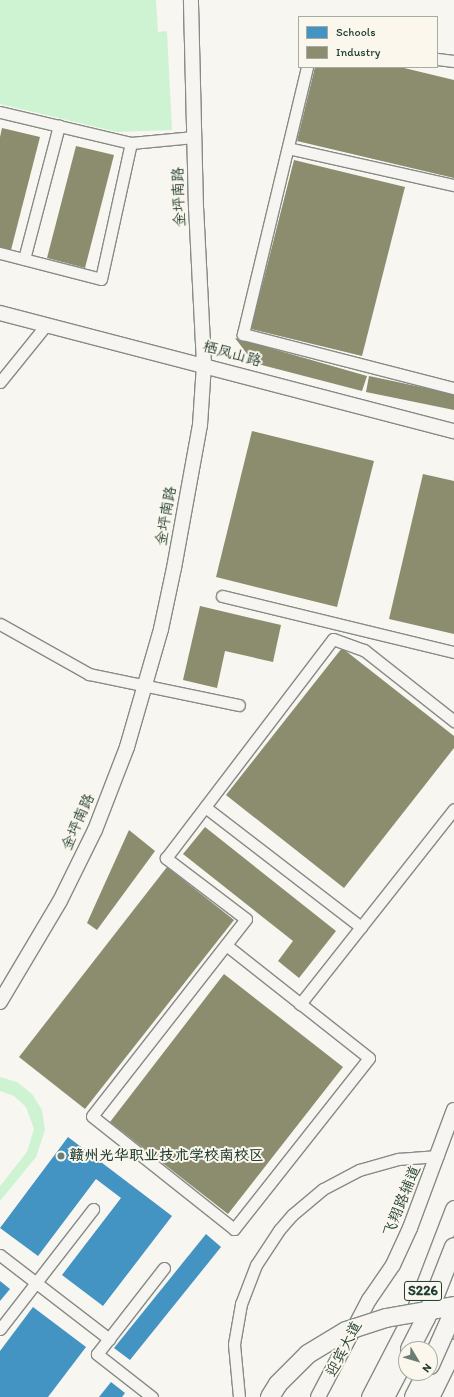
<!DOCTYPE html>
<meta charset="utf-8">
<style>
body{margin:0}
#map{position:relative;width:454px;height:1397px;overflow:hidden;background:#f8f6f0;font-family:Itim,"LXGW WenKai TC",sans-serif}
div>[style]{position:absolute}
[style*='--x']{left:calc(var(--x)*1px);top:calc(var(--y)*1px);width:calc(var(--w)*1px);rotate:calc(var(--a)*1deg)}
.green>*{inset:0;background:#cef3d2}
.schools>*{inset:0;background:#4393c3}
.industry>*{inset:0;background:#8c8c6e}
.roads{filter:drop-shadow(1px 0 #868b86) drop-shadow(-1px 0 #868b86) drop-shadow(0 1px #868b86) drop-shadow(0 -1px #868b86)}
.minor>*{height:11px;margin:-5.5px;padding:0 5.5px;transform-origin:5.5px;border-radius:5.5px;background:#f6f5f1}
.tertiary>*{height:14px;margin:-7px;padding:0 7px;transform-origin:7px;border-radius:7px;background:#f6f5f1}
.primary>*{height:17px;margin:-8.5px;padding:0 8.5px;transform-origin:8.5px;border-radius:8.5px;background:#f6f5f1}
.trunk>*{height:18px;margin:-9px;padding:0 9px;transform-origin:9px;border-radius:9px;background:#f6f5f1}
.bridges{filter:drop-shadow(1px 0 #868b86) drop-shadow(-1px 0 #868b86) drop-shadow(0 1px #868b86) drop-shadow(0 -1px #868b86)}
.trunk-bridge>*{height:18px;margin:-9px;padding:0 9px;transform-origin:9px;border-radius:9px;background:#f6f5f1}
.dots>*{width:11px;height:11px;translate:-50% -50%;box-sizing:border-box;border:2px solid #fbf7ec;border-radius:50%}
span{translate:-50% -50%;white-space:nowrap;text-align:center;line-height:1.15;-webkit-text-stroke:4px #fbf7ec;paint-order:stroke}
.shield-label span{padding:1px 3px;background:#fbf7ec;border:1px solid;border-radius:3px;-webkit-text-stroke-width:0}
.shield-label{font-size:14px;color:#1f3d34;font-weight:700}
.street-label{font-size:15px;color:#1f3d34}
.poi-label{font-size:15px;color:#1f3d34;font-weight:700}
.left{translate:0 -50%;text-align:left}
.legend{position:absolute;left:298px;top:16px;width:140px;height:52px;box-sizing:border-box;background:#fbf7ec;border:1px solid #a3ada2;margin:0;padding:5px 7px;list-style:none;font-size:12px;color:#1f3d34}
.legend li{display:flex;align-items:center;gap:8px;height:20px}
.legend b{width:20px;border:1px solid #a3ada2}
.north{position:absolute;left:398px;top:1341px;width:40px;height:40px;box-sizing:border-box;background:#fbf7ec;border:1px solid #a3ada2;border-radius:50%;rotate:128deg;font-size:11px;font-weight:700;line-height:16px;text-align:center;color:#1f3d34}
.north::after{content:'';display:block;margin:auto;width:14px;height:18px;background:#6b7e76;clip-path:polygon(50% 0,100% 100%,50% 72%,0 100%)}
</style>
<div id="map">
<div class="green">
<i style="clip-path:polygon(0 0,156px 0,158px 32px,167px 31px,172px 130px,117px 132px,0 104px)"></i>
<i style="clip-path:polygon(0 1077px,17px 1082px,32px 1094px,42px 1110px,45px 1130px,36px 1157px,0 1201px,0 1186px,27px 1152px,34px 1129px,26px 1107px,14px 1096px,0 1091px)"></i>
</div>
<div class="schools">
<i style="clip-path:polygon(68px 1137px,172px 1216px,103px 1306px,62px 1275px,121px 1198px,96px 1179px,38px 1256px,0 1228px)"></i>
<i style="clip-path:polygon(206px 1234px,221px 1247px,130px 1360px,114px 1348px)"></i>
<i style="clip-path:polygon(0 1281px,10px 1289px,0 1301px)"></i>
<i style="clip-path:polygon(33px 1307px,86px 1347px,48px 1397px,0 1397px,0 1351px)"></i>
<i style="clip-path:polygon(111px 1382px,125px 1393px,122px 1397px,99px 1397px)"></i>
</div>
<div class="industry">
<i style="clip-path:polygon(315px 67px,400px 67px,454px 80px,454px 178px,297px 141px)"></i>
<i style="clip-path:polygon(2px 128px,40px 137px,11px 250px,0 247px,0 137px)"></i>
<i style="clip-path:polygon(76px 146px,114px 155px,85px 268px,47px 258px)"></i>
<i style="clip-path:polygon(294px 160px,405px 187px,362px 356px,251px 329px)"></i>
<i style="clip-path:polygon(235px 338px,367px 376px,362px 391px,254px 363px)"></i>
<i style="clip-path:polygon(369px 376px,454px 394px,454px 410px,366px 392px)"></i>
<i style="clip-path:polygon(252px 431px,374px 461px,337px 607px,216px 577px)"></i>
<i style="clip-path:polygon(423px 474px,454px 481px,454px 634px,389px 619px)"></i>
<i style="clip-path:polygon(200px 606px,281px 625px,273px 662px,225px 651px,217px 688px,183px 680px)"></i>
<i style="clip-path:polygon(342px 648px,454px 736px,454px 748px,344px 888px,226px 795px)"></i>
<i style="clip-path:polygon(205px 827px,336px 931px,299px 978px,278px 961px,293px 941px,183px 854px)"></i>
<i style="clip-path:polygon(129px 830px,155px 851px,97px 930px,87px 923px)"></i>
<i style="clip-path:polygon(167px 867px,234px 920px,85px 1109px,19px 1057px)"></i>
<i style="clip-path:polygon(224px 974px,343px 1067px,228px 1214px,110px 1122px)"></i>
</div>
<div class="roads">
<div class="minor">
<i style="--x:437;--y:59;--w:17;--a:7"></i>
<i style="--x:307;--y:67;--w:275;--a:103.5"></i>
<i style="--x:243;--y:334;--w:218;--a:14.4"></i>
<i style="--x:0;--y:112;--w:135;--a:13.3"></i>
<i style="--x:131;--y:143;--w:63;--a:-5.4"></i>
<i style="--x:288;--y:148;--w:170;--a:12.6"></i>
<i style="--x:0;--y:253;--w:104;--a:14.4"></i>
<i style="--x:101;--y:279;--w:139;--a:-77.6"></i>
<i style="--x:24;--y:259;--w:138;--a:-75.3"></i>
<i style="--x:0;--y:382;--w:73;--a:-51.1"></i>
<i style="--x:222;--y:596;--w:239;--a:13.6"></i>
<i style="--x:0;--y:624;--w:102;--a:29.3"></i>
<i style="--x:89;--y:674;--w:153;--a:11.7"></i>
<i style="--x:205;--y:807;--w:197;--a:37.6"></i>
<i style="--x:226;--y:945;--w:182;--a:38.3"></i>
<i style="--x:369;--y:1058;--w:218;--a:128.3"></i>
<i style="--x:234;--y:1229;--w:181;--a:-141.5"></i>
<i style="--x:92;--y:1116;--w:250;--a:-52"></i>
<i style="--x:246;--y:919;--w:101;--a:-142.7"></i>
<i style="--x:166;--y:858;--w:275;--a:-52.7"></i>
<i style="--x:333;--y:639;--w:33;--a:20"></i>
<i style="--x:364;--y:650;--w:115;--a:38.3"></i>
<i style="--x:300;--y:1004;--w:248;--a:-51.7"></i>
<i style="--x:0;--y:1255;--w:138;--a:37.6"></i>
<i style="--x:0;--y:1329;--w:152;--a:-52.2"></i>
<i style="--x:152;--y:1397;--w:70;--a:-142"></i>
<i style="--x:97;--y:1354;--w:109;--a:-52.1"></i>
<i style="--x:239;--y:1397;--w:53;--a:-95.4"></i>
<i style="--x:234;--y:1344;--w:41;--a:-80.1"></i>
<i style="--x:241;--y:1304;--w:42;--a:-69"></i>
<i style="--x:256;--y:1265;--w:42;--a:-56.7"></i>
<i style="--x:279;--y:1230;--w:20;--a:-49"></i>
<i style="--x:292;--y:1215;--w:40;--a:-40"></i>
<i style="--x:323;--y:1189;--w:41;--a:-27.8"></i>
<i style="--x:359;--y:1170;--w:41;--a:-15.8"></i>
<i style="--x:398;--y:1159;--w:40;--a:-4.3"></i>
</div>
<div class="tertiary">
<i style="--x:0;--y:313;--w:469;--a:14.6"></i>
<i style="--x:0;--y:1002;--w:117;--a:-59.3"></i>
<i style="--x:60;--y:901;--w:79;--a:-63.8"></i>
<i style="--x:95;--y:830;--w:89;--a:-68.9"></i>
<i style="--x:127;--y:747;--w:123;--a:-73.9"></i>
<i style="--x:161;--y:629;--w:62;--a:-78"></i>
<i style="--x:174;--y:568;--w:145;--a:-79.7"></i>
<i style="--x:200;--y:425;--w:61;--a:-86.2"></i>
<i style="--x:204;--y:364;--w:156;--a:-92.9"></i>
<i style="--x:196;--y:208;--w:208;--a:-91.4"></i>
<i style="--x:318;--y:1397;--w:110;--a:-62.3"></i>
<i style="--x:369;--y:1300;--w:42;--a:-55.6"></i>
<i style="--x:393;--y:1265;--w:41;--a:-65.3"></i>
<i style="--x:410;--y:1228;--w:126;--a:-69.6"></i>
</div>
<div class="primary">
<i style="--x:370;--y:1397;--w:100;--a:-62.7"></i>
<i style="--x:416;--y:1308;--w:106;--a:-69"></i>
<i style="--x:430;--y:1397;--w:55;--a:-63.9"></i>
</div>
<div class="trunk">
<i style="--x:385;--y:1397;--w:45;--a:-62.3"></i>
<i style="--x:414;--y:1397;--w:27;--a:-63"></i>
</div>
</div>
<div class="bridges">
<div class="trunk-bridge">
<i style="--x:410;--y:1349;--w:35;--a:-63"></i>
<i style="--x:426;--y:1318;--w:76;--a:-68.5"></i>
<i style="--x:430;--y:1365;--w:59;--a:-66"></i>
<i style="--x:270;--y:1397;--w:15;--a:-58"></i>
<i style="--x:278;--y:1384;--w:42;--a:-45"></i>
<i style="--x:308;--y:1354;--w:44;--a:-31.2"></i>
<i style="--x:346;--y:1331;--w:42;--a:-18"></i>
<i style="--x:386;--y:1318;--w:69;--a:-10"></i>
</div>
</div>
<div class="dots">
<i style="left:61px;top:1156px;background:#6b7e76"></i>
</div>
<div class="shield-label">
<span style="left:423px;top:1291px">S226</span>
</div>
<div class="street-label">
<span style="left:179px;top:197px;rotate:-92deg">金坪南路</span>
<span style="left:232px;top:354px;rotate:15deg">栖凤山路</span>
<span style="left:166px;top:516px;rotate:-80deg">金坪南路</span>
<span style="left:78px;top:822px;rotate:-66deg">金坪南路</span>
<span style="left:402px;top:1201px;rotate:-68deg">飞翔路辅道</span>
<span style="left:344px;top:1349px;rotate:-63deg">迎宾大道</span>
</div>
<div class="poi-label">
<span class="left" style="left:69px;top:1156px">赣州光华职业技术学校南校区</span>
</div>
<ul class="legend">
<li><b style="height:11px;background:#4393c3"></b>Schools</li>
<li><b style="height:11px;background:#8c8c6e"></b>Industry</li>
</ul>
<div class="north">N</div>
</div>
